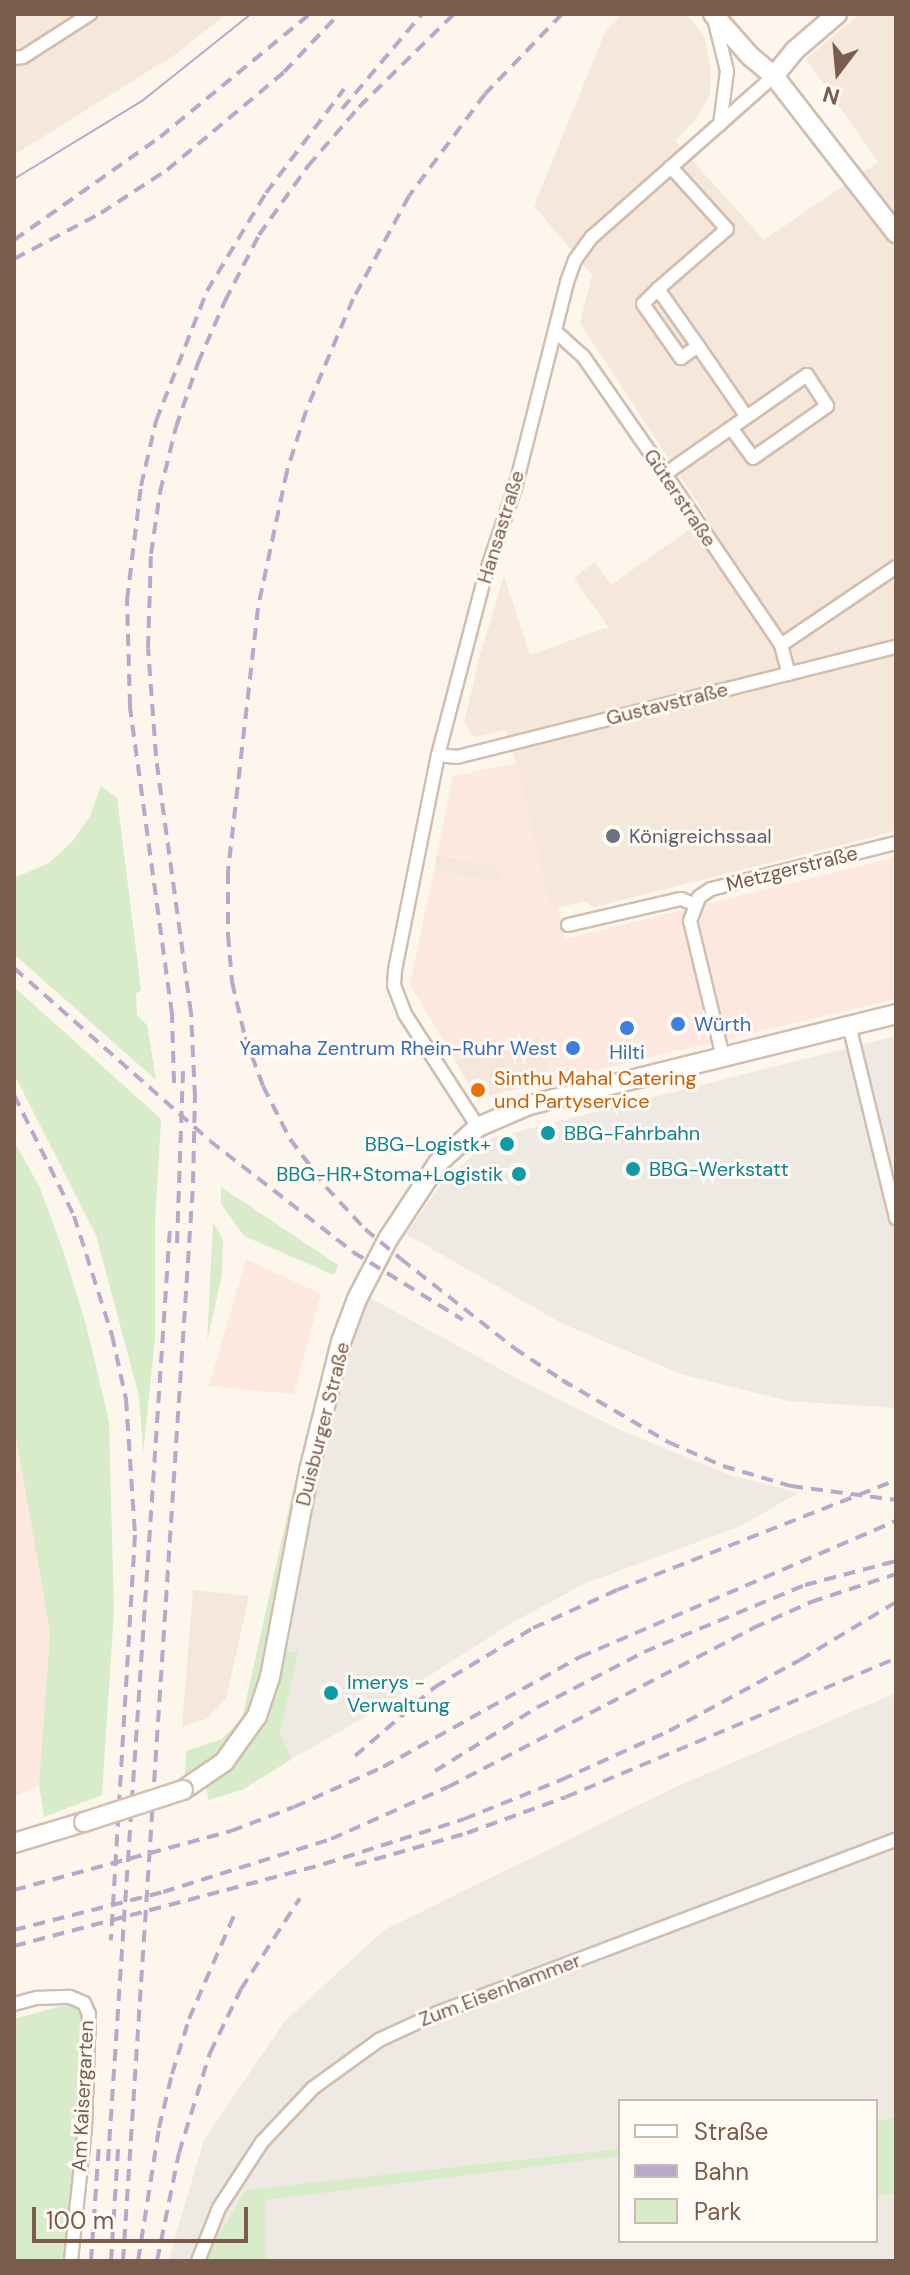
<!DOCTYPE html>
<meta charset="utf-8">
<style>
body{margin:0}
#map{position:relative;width:910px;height:2275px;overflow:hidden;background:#fdf6ec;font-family:"DM Sans",sans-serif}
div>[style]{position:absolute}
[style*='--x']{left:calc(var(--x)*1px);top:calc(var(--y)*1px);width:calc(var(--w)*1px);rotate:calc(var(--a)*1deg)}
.residential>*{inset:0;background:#f5e8da}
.commercial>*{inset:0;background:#fde8e0}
.industrial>*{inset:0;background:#efe9e4}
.green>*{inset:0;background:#d8ecc9}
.roads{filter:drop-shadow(2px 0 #d1beb0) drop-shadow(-2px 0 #d1beb0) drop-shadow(0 2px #d1beb0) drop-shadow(0 -2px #d1beb0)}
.minor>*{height:12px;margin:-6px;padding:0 6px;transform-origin:6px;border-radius:6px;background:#fff}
.secondary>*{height:18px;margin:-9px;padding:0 9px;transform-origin:9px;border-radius:9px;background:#fff}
.tram>*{height:2px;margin:-1px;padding:0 1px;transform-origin:1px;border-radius:1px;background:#b9a8c9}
.rail>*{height:4px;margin-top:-2px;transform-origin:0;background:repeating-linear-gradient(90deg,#b9a8c9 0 12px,transparent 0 20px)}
.bridges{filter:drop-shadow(2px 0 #d6c0b0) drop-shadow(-2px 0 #d6c0b0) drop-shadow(0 2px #d6c0b0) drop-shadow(0 -2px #d6c0b0)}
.secondary-bridge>*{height:18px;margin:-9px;padding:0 9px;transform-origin:9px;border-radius:9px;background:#fff}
.dots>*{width:22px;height:22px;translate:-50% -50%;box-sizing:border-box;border:4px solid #fffaf3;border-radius:50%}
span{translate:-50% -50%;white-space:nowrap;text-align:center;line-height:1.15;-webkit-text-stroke:6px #fffaf3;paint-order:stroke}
.street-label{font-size:20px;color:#7a5c4d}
.worship-label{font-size:20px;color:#5b616d}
.left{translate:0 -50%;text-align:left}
.shop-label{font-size:20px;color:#366cbe}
.right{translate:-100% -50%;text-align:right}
.food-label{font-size:20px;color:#c56008}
.culture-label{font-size:20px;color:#0d838f}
.frame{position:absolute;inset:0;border:16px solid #7a5c4d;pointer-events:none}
.legend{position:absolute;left:618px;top:2099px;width:260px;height:144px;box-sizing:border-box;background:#fffaf3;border:2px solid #cabbb1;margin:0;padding:10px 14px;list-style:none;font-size:24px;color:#7a5c4d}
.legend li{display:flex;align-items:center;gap:16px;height:40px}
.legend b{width:40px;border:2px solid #cabbb1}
.north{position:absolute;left:798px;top:32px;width:80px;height:80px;-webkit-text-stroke:6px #fffaf3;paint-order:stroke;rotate:196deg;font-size:22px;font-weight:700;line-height:32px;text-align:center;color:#7a5c4d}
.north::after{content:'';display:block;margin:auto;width:28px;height:36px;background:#7a5c4d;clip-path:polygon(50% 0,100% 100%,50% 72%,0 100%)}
.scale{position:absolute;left:32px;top:2207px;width:216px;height:36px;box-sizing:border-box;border:4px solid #7a5c4d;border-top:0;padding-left:10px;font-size:24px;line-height:28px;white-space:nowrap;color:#7a5c4d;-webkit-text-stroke:6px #fffaf3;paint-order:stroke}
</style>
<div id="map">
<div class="residential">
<i style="clip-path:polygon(14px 14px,224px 14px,225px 15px,176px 54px,14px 155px)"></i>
<i style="clip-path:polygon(622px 14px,686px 14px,704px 35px,711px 70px,710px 94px,697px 118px,675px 141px,764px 240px,878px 162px,806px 59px,860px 14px,896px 14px,896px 831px,594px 907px,584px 901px,551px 910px,516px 763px,505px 730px,474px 737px,464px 723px,480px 655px,504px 576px,530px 655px,608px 627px,574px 578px,595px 562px,611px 585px,707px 517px,580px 323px,592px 275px,534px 206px,605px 32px)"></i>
<i style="clip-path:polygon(437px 855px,498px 866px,501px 884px,434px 870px)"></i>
<i style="clip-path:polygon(540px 1035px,551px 1081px,477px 1098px,455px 1061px,479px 1049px)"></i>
<i style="clip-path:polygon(193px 1590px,249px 1596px,226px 1699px,206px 1719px,182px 1727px)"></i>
</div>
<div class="commercial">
<i style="clip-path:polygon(516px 763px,551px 909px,558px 908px,565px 939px,896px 857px,896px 999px,551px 1081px,541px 1035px,479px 1049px,455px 1061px,410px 984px,434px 870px,501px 884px,497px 866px,437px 854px,453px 776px)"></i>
<i style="clip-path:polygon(246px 1259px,321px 1294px,294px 1394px,209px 1386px)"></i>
<i style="clip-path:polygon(14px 1426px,50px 1632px,39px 1785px,14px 1797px)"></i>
</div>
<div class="industrial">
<i style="clip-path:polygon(896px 1036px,896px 1408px,789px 1401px,681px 1374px,563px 1324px,406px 1234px,442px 1183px,492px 1138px)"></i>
<i style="clip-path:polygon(365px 1295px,518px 1379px,625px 1432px,730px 1475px,798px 1493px,741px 1526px,586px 1583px,510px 1624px,365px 1717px,292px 1759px,280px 1733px,297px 1652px,278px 1652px,332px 1387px)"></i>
<i style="clip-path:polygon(evenodd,896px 1693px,896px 2261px,168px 2261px,204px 2140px,285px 2021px,384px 1930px,682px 1784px,896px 1693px,620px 2101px,876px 2101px,876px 2241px,620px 2241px,620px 2101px)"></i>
</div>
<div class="green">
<i style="clip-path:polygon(101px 786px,117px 798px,141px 990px,136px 994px,137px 1015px,147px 1025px,156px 1080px,14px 954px,14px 878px,49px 863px,72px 842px,90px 816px)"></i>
<i style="clip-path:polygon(14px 987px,161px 1119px,155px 1224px,155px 1340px,143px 1453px,139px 1396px,96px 1235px,14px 1074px)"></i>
<i style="clip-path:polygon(14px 1141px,40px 1188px,65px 1256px,86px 1325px,109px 1421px,114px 1611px,102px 1795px,44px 1817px,39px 1785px,50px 1632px,14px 1426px)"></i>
<i style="clip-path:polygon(221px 1187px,338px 1265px,334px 1275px,244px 1236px,221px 1204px)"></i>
<i style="clip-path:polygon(213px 1222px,223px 1240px,222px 1275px,207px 1342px)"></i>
<i style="clip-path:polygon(336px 1322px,344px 1325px,278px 1652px,298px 1652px,280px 1733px,292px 1759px,242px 1790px,208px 1800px,206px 1783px,184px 1793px,186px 1751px,222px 1739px,242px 1718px,294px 1485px)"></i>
<i style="clip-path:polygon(87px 1999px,79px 2261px,14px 2261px,14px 2019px)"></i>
<i style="clip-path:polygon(896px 2118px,896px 2193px,876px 2196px,876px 2121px)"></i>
<i style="clip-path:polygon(620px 2149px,620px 2156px,265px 2200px,266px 2261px,181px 2261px,208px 2254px,246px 2190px)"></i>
</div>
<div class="roads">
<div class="minor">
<i style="--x:714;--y:18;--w:55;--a:76.2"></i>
<i style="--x:727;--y:71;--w:54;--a:97.4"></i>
<i style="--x:14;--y:58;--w:9;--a:-6"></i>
<i style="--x:23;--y:57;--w:80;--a:-32.7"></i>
<i style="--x:658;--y:289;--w:91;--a:-41"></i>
<i style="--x:727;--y:229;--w:84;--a:-132.1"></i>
<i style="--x:556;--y:332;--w:36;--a:42"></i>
<i style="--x:583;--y:356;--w:144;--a:55.2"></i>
<i style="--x:665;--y:474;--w:207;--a:55.8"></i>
<i style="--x:781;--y:645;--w:30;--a:75"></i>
<i style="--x:698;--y:346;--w:70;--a:-125.1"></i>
<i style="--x:658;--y:289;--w:21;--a:135"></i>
<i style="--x:643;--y:304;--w:66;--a:54.9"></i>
<i style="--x:681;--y:358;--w:21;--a:-35"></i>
<i style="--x:698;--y:346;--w:86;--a:55.4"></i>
<i style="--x:665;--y:474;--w:173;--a:-34.9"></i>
<i style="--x:807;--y:375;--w:37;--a:57"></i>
<i style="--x:827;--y:406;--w:90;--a:144.9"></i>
<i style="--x:753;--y:458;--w:36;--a:-126"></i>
<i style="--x:781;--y:645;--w:139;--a:-34.1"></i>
<i style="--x:438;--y:755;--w:19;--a:6"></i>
<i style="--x:457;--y:757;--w:453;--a:-14.1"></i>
<i style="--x:568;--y:925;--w:116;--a:-13"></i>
<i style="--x:681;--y:899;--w:14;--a:21"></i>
<i style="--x:849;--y:1025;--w:199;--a:76.3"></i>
<i style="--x:723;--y:1057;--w:140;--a:-103.6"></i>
<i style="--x:690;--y:921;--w:26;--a:-69"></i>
<i style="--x:699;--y:897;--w:14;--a:-34"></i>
<i style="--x:711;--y:889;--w:191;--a:-14"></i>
<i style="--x:478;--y:1127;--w:135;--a:-122.9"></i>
<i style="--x:405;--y:1014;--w:31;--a:-111"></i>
<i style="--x:394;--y:985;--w:15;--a:-86"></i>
<i style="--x:395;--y:970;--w:219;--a:-78.7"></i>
<i style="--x:438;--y:755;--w:185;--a:-75.3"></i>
<i style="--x:485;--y:576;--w:93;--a:-71.2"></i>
<i style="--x:515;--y:488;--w:212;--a:-75.8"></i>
<i style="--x:567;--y:282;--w:23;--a:-70"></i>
<i style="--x:575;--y:260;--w:29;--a:-54"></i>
<i style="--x:592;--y:237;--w:243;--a:-41.5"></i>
<i style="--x:14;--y:2004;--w:24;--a:-15"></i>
<i style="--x:37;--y:1998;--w:33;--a:-2"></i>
<i style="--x:70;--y:1997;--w:15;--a:23"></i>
<i style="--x:84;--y:2003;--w:12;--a:66"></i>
<i style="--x:89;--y:2014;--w:113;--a:92"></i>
<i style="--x:85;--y:2127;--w:135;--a:96"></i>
<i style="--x:198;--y:2261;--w:57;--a:-68.4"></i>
<i style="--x:219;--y:2208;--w:79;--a:-56.9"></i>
<i style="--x:262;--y:2142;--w:74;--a:-46.6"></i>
<i style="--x:313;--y:2088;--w:82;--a:-36"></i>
<i style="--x:379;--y:2040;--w:67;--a:-24.7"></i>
<i style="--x:440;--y:2012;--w:487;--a:-20.7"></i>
</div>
<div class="secondary">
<i style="--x:713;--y:14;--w:56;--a:48.6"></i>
<i style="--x:750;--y:56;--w:31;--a:40"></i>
<i style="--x:774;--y:76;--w:199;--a:52.2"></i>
<i style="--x:774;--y:76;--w:32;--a:-51"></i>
<i style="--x:794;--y:51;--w:57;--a:-40.7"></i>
<i style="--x:183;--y:1790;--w:50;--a:-34.3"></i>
<i style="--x:224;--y:1762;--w:57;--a:-54.3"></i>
<i style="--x:257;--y:1716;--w:41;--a:-71.6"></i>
<i style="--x:270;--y:1677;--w:210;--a:-79.3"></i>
<i style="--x:309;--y:1471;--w:133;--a:-76.1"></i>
<i style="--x:341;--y:1342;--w:46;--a:-69.6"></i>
<i style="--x:357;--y:1299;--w:68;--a:-62.7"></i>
<i style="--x:388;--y:1239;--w:91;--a:-56.7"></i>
<i style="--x:438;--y:1163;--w:54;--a:-42"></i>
<i style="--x:478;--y:1127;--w:56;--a:-23.3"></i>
<i style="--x:529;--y:1105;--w:378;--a:-13.9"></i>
<i style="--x:14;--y:1843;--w:73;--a:-16.7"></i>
</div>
</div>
<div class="tram">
<i style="--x:14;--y:179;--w:150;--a:-31.4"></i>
<i style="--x:142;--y:101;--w:139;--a:-38.6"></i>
</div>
<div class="rail">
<i style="--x:562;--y:14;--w:111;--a:133.9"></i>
<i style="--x:485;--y:94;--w:127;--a:126.7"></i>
<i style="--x:409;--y:196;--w:117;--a:118.5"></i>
<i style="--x:353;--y:299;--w:121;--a:112.8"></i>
<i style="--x:306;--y:411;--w:63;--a:107.6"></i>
<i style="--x:287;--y:471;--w:140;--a:102"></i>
<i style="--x:258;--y:608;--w:266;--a:96.5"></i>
<i style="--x:228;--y:872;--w:63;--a:90"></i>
<i style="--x:228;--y:935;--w:47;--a:85.1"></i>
<i style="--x:232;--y:982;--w:57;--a:76.7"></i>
<i style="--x:245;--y:1037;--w:52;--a:69.8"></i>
<i style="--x:263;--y:1086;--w:59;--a:63"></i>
<i style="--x:290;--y:1139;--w:60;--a:53.1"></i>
<i style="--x:326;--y:1187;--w:57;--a:47.1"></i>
<i style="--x:365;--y:1229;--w:47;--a:39.8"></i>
<i style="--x:401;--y:1259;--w:144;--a:38.2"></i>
<i style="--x:514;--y:1348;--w:67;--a:33.5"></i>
<i style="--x:342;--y:109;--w:124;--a:-49.9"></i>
<i style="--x:14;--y:240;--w:179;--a:-35.2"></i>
<i style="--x:160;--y:137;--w:194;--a:-39.4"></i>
<i style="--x:14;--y:259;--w:98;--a:-27.9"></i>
<i style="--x:101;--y:213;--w:79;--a:-33.1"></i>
<i style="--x:167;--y:170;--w:153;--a:-39.9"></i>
<i style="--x:284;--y:72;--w:80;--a:-46.5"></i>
<i style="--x:14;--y:968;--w:261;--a:41.4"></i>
<i style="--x:210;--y:1141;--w:181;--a:37.8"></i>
<i style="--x:353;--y:1252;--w:129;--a:31.7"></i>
<i style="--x:174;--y:1083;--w:69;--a:-91.7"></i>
<i style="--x:172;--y:1014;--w:311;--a:-97.8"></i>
<i style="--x:130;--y:706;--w:106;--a:-91.6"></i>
<i style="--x:127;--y:600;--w:115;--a:-83"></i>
<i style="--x:141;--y:486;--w:67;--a:-77"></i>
<i style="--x:156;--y:421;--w:140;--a:-68.6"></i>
<i style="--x:207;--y:291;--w:114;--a:-59"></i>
<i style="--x:266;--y:193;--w:130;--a:-53.1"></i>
<i style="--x:14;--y:1095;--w:135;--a:63.6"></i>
<i style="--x:74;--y:1216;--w:125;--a:72.3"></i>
<i style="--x:112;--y:1335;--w:66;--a:77.7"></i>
<i style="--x:126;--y:1399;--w:136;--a:86.2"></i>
<i style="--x:135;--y:1535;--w:406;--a:93.4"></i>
<i style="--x:177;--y:1243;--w:172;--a:-88"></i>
<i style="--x:562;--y:1380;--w:123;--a:30.3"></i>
<i style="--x:668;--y:1442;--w:60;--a:23.6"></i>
<i style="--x:723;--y:1466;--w:71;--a:16.4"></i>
<i style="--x:791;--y:1486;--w:106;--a:7.6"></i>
<i style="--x:355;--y:1756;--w:106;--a:-40.8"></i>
<i style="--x:435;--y:1687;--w:114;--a:-31"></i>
<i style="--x:533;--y:1628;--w:92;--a:-24.3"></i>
<i style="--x:617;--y:1590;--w:300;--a:-21.5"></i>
<i style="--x:435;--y:1771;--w:121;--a:-31.9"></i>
<i style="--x:538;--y:1707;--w:119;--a:-27.4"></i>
<i style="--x:644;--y:1652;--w:174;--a:-22.6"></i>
<i style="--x:805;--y:1585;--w:94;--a:-14.8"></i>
<i style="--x:355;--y:1865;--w:116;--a:-15.9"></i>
<i style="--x:467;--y:1833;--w:105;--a:-20"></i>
<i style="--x:566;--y:1797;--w:358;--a:-22.8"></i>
<i style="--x:14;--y:1890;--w:225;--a:-15.2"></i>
<i style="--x:231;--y:1831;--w:67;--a:-20.9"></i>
<i style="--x:294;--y:1807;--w:98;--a:-24.2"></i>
<i style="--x:383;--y:1767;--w:226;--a:-29.2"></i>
<i style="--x:580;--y:1657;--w:344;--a:-23.3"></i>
<i style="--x:14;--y:1930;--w:154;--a:-14.3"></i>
<i style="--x:163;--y:1892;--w:176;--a:-17.5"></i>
<i style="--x:331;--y:1839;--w:128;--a:-24"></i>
<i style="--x:448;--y:1787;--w:344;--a:-27.5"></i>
<i style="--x:753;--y:1628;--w:64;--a:-24.1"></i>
<i style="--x:811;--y:1602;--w:89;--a:-18.2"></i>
<i style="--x:14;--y:1946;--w:321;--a:-14.8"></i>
<i style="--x:324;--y:1864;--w:147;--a:-17.8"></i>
<i style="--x:464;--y:1819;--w:105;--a:-21.9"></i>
<i style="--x:561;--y:1780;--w:119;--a:-24.4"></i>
<i style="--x:669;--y:1731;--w:149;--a:-28.5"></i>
<i style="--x:800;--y:1660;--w:112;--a:-31.1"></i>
<i style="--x:108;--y:2161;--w:936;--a:-86.2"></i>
<i style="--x:91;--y:2261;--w:117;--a:-86.1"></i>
<i style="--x:111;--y:2261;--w:112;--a:-86.4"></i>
<i style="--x:123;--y:2261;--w:1080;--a:-86.28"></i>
<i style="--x:193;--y:1183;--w:86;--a:-88.7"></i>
<i style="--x:195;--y:1097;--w:84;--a:-92.7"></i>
<i style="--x:191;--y:1013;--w:259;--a:-97.8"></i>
<i style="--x:156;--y:756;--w:108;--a:-94.2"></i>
<i style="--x:148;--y:648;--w:94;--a:-88.2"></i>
<i style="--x:151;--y:554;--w:63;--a:-81.7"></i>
<i style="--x:160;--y:492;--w:67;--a:-76.2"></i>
<i style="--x:176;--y:427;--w:68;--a:-71"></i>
<i style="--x:198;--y:363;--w:68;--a:-66.5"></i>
<i style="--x:225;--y:301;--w:74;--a:-62.7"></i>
<i style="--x:259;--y:235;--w:85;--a:-54.6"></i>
<i style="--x:308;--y:166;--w:78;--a:-49.2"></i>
<i style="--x:359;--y:107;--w:133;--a:-44.4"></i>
<i style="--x:138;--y:2261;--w:135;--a:-81"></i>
<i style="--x:159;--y:2128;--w:56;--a:-76.5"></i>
<i style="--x:172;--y:2074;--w:58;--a:-72.8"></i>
<i style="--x:189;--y:2019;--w:116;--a:-66.5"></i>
<i style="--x:157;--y:2261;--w:110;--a:-78.5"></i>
<i style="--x:179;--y:2153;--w:105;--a:-72.8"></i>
<i style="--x:210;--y:2053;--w:71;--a:-64.2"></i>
<i style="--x:241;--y:1989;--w:108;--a:-57"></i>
</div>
<div class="bridges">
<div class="secondary-bridge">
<i style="--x:84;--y:1822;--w:104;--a:-17.9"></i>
</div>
</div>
<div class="dots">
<i style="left:613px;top:836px;background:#6b7280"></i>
<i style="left:678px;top:1024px;background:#3f7fe0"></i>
<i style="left:627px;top:1028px;background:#3f7fe0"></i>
<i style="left:573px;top:1048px;background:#3f7fe0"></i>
<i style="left:478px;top:1090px;background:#e8710a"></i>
<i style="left:548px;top:1133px;background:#0f9aa8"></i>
<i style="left:507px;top:1144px;background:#0f9aa8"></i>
<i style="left:633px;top:1169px;background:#0f9aa8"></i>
<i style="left:519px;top:1174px;background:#0f9aa8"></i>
<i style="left:331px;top:1693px;background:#0f9aa8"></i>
</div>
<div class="street-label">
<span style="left:680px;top:498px;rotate:56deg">Güterstraße</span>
<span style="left:501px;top:527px;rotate:-73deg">Hansastraße</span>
<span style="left:667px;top:704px;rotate:-14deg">Gustavstraße</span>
<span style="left:792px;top:869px;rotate:-14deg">Metzgerstraße</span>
<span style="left:323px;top:1424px;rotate:-76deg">Duisburger Straße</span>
<span style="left:500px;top:1990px;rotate:-21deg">Zum Eisenhammer</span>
<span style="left:83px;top:2096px;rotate:-87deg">Am Kaisergarten</span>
</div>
<div class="worship-label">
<span class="left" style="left:629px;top:836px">Königreichssaal</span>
</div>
<div class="shop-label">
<span class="left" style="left:694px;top:1024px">Würth</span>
<span class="right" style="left:557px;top:1048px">Yamaha Zentrum Rhein-Ruhr West</span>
<span style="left:627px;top:1052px">Hilti</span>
</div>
<div class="food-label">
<span class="left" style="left:494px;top:1090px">Sinthu Mahal Catering<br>und Partyservice</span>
</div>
<div class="culture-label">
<span class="left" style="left:564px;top:1133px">BBG-Fahrbahn</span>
<span class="right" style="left:491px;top:1144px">BBG-Logistk+</span>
<span class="left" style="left:649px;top:1169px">BBG-Werkstatt</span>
<span class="right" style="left:503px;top:1174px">BBG-HR+Stoma+Logistik</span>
<span class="left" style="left:347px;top:1694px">Imerys -<br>Verwaltung</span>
</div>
<div class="frame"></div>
<ul class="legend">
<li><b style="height:10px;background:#fff"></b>Straße</li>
<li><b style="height:10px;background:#b9a8c9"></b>Bahn</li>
<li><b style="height:22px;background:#d8ecc9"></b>Park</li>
</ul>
<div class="north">N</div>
<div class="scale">100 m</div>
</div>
